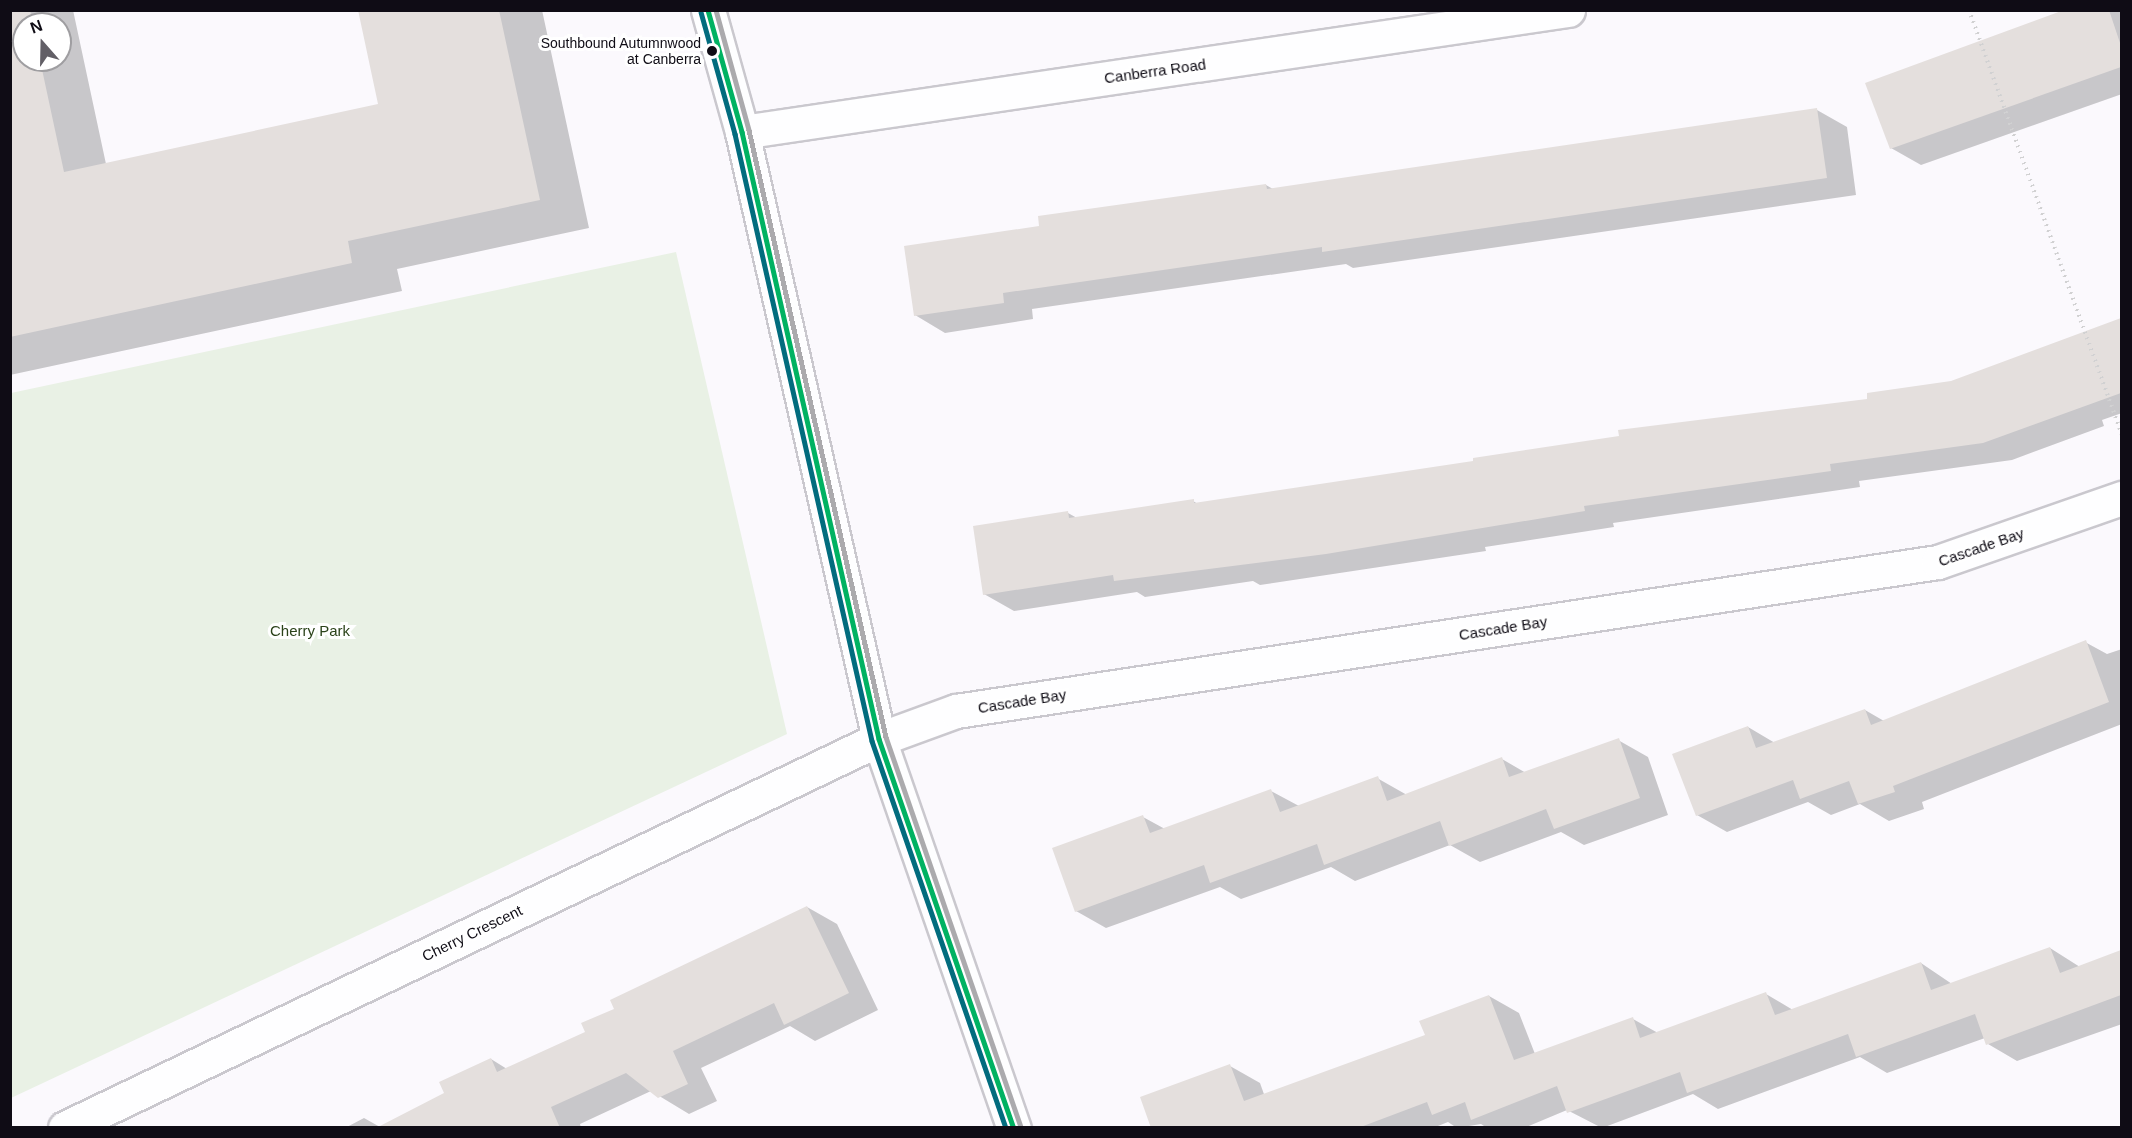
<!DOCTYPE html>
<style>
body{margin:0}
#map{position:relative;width:2132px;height:1138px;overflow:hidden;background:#fbf9fd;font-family:Arial,sans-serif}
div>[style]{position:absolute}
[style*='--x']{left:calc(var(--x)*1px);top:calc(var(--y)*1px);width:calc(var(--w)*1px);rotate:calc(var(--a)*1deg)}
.green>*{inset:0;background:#e9f1e5}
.shadow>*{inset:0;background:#0003}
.building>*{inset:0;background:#e4dfdd}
.path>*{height:4px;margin-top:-2px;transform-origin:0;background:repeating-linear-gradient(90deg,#d1d1d2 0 1.5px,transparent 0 6px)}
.roads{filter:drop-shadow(2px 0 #cac8ce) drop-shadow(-2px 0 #cac8ce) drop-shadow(0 2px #cac8ce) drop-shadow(0 -2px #cac8ce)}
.street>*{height:33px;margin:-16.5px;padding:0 16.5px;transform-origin:16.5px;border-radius:16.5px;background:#fefeff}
.secondary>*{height:33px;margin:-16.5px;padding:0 16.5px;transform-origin:16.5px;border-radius:16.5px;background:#fefeff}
.bus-1>*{height:4.5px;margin:-2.25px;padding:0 2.25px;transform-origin:2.25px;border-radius:2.25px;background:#00b262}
.bus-2>*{height:4.5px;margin:-2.25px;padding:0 2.25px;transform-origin:2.25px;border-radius:2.25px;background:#026c7e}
.bus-3>*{height:4.5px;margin:-2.25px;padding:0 2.25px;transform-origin:2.25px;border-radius:2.25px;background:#abaaad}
.dots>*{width:16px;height:16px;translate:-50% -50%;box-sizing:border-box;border:3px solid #fff;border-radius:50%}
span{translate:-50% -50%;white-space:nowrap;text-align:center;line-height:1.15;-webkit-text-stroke:6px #fff;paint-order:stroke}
.bus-label{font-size:14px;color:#0f0c15}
.right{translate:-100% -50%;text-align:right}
.street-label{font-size:15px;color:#0f0c15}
.park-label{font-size:15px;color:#2b431a}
.frame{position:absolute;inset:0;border:12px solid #0f0c15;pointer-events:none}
.north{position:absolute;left:12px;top:12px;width:60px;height:60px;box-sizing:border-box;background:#fff;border:2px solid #9f9ea1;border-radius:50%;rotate:340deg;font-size:16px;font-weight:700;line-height:24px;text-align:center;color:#0f0c15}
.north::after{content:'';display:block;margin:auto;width:21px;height:27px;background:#625f66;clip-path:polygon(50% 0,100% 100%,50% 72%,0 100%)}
</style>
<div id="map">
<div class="green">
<i style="clip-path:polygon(676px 252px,787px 734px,11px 1098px,11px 393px)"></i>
</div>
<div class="shadow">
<i style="clip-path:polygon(evenodd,10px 10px,73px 10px,106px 164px,380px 105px,360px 10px,542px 10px,589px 228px,397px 269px,402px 291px,10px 375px,10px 10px,24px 24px,60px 24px,60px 60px,24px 60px,24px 24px)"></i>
<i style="clip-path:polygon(2068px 10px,2122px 10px,2122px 94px,1921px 165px,1891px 148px)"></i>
<i style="clip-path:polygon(1817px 110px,1847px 127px,1856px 195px,1353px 268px,1346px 264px,1032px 309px,1033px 319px,945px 333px,915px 315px,1041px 227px,1266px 185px,1273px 189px)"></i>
<i style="clip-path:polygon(2122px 320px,2122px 413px,2102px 420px,2104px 426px,2012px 460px,1859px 481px,1860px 487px,1613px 523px,1614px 527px,1485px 547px,1486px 551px,1260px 585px,1253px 581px,1145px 597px,1137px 592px,1014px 611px,984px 594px,1068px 513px,1077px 518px,1193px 501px,1198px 504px,1869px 401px,1951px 383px)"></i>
<i style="clip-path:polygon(2085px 642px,2107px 654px,2122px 649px,2122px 724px,1922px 802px,1924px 809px,1889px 821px,1860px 804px,1831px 815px,1808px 802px,1727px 832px,1697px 815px,1748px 727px,1775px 743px,1865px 710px,1884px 721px)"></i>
<i style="clip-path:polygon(1618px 740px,1648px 757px,1668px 815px,1584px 845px,1561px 832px,1480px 862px,1450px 845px,1355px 881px,1331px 867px,1241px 899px,1220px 887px,1106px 928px,1076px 911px,1143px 817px,1165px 829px,1271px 791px,1299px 806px,1377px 778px,1407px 795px,1502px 759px,1526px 773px)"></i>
<i style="clip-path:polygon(807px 907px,837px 924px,878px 1010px,815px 1041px,790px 1026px,701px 1068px,717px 1101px,689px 1114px,651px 1091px,580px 1124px,581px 1128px,345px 1128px,364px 1118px,380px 1127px,446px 1094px,491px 1059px,507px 1069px,587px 1033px,616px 1009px)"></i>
<i style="clip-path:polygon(2050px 948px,2080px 967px,2122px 951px,2122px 1024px,2017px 1061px,1988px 1044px,1985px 1038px,1887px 1073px,1860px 1057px,1718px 1109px,1693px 1094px,1602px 1128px,1567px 1110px,1524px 1128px,1487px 1128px,1481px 1124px,1457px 1128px,1448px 1122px,1433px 1128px,1286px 1128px,1489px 996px,1519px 1013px,1535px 1054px,1633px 1019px,1658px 1033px,1766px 994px,1793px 1010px,1921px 963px,1952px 984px)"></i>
<i style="clip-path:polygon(1230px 1066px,1260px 1083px,1276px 1128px,1153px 1128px)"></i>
</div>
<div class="building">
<i style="clip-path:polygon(10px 10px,30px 10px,33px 24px,24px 24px,24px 60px,40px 60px,64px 172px,378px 104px,358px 10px,499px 10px,540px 200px,348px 241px,352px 263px,10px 337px)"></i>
<i style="clip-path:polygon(2064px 10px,2109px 10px,2121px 46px,2121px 67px,1890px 149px,1865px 83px)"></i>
<i style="clip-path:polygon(1817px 108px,1827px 178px,1322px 252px,1322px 247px,1003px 293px,1004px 303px,914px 316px,904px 246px,1039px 226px,1038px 216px,1266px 184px,1267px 189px)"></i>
<i style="clip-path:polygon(2121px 318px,2121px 393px,1983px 443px,1830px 464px,1831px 471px,1584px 506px,1585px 511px,1326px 554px,1114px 581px,1113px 575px,983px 595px,973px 526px,1068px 511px,1069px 518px,1194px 499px,1194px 503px,1473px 461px,1473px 458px,1619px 436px,1618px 430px,1867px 399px,1867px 393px,1951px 381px)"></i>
<i style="clip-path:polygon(2086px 640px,2109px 702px,1893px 786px,1895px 792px,1858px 804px,1849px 781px,1800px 799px,1793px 780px,1696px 816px,1672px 754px,1748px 726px,1756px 748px,1865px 709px,1871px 725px)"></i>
<i style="clip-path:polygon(1619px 738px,1640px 798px,1554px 829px,1546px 809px,1449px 846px,1440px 821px,1324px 865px,1317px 844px,1210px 883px,1204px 865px,1075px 912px,1052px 848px,1143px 815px,1150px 833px,1271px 789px,1280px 812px,1378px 776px,1387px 801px,1502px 757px,1509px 777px)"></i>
<i style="clip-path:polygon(807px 906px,849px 993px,784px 1025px,774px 1003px,673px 1051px,688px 1084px,658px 1098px,626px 1073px,551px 1107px,560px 1128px,376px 1128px,444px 1093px,439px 1082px,491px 1058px,497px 1072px,585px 1032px,581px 1023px,614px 1009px,610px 1000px)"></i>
<i style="clip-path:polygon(2050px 947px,2060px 973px,2121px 950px,2121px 995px,1986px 1045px,1975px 1014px,1856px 1057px,1848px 1034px,1687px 1093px,1680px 1072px,1567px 1113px,1557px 1086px,1471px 1120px,1465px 1102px,1432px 1115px,1427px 1102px,1358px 1128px,1151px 1128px,1140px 1097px,1230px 1064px,1244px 1101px,1425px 1035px,1419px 1021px,1489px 995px,1514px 1060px,1633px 1017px,1640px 1038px,1766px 992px,1775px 1015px,1921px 962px,1931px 990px)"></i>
</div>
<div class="path">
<i style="--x:1969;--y:10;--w:452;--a:70.2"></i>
</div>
<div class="roads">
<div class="street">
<i style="--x:742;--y:132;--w:835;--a:-8.4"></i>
<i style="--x:65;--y:1128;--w:902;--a:-25.54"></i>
<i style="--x:879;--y:739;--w:82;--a:-20"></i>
<i style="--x:956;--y:711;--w:993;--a:-8.63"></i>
<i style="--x:1938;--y:562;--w:195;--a:-19.2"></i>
</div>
<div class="secondary">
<i style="--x:708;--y:10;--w:127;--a:74.4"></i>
<i style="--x:742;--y:132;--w:622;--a:77.28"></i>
<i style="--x:879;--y:739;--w:412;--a:70.9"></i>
</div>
</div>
<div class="bus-1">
<i style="--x:708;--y:10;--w:127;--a:74.4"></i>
<i style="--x:742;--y:132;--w:622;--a:77.28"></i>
<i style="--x:879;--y:739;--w:412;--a:70.9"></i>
</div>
<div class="bus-2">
<i style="--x:701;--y:12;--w:127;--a:74.4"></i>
<i style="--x:735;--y:134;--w:622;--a:77.28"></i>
<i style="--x:872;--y:741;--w:410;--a:70.9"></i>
</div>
<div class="bus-3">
<i style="--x:716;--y:10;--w:124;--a:74.6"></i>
<i style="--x:749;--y:130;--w:622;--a:77.28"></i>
<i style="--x:886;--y:737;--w:412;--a:70.9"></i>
</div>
<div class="dots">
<i style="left:712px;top:51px;background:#0f0c15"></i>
</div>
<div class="bus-label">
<span class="right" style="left:701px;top:51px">Southbound Autumnwood<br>at Canberra</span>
</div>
<div class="street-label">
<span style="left:1155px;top:71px;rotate:-8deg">Canberra Road</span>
<span style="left:1981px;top:547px;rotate:-19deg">Cascade Bay</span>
<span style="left:1503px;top:628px;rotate:-9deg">Cascade Bay</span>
<span style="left:1022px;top:701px;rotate:-9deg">Cascade Bay</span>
<span style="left:472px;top:933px;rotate:-26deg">Cherry Crescent</span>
</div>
<div class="park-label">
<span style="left:310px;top:631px">Cherry Park</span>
</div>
<div class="frame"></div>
<div class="north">N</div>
</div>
